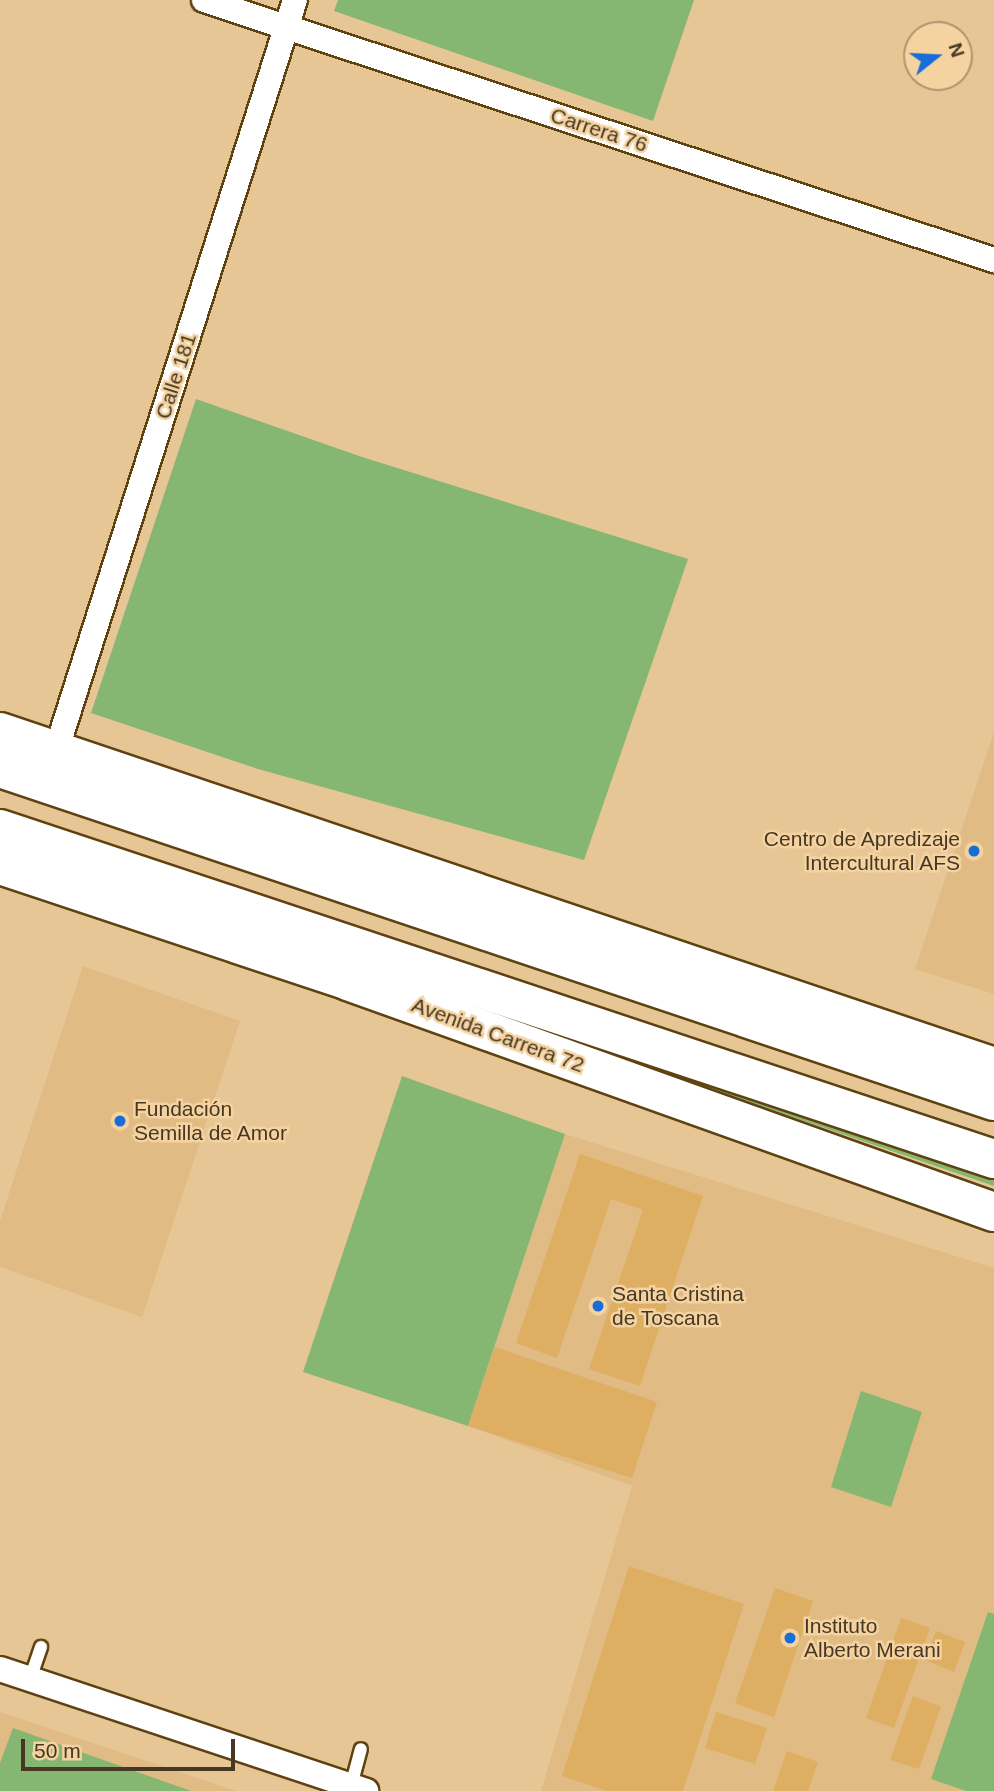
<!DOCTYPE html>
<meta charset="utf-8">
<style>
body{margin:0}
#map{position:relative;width:994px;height:1791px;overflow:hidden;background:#e7c695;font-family:Helvetica,sans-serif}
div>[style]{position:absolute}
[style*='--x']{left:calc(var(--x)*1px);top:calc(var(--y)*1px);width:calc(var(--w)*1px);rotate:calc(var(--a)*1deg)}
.built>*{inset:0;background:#e0bb83}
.green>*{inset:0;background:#85b672}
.building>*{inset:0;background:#deae63}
.roads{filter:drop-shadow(2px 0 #5e4210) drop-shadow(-2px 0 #5e4210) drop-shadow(0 2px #5e4210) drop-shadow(0 -2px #5e4210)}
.service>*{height:12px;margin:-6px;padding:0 6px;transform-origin:6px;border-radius:6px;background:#fff}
.minor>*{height:24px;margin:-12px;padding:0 12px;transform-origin:12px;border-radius:12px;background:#fff}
.trunk>*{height:38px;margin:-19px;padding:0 19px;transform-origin:19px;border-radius:19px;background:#fff}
.dots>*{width:19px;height:19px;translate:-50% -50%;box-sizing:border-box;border:4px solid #f4d3a1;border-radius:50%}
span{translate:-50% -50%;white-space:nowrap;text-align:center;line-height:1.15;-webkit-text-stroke:5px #f4d3a1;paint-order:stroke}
.street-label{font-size:21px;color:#463824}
.poi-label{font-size:21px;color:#463824}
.right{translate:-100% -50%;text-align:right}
.left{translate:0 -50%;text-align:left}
.north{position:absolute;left:903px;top:21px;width:70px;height:70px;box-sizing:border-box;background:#f4d3a1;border:2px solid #ae956f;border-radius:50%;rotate:72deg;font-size:19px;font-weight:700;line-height:28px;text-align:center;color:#463824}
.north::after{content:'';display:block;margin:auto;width:24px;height:32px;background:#186dd7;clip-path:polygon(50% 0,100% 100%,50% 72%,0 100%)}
.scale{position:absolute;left:21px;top:1739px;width:214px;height:32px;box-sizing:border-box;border:4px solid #463824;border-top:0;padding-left:9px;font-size:21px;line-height:24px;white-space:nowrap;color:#463824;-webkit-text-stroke:5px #f4d3a1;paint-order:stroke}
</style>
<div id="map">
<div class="built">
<i style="clip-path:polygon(994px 732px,994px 994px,915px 969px)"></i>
<i style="clip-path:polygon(83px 966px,240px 1021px,142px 1317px,0 1267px,0 1221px)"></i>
<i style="clip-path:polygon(565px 1134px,994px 1268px,994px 1791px,541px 1791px,632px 1486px,468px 1426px)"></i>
<i style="clip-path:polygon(0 1712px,236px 1791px,0 1791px)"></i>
</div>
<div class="green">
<i style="clip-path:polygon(338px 0,694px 0,653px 121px,334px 11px)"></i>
<i style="clip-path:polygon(196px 399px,362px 457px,688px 559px,584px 860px,258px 769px,91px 713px)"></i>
<i style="clip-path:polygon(277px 935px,994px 1179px,994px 1186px,276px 940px)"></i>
<i style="clip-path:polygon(402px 1076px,565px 1134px,468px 1426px,303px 1372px)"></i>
<i style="clip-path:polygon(861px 1391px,922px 1412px,891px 1507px,831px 1487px)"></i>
<i style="clip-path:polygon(988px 1612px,994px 1614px,994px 1791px,966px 1791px,931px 1779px)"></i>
<i style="clip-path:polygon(13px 1728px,191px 1791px,0 1791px,0 1763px)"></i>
</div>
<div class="building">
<i style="clip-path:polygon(580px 1154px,703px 1196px,640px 1386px,589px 1369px,643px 1210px,611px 1199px,557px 1358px,516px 1343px)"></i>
<i style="clip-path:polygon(495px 1347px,657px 1402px,632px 1478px,468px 1426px)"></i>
<i style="clip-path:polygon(629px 1566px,744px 1604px,683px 1791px,607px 1791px,562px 1776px)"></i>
<i style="clip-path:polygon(775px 1588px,813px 1601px,774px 1717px,735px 1703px)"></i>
<i style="clip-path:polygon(901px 1618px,930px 1628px,894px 1728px,866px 1718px)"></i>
<i style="clip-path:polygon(936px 1631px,965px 1642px,954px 1672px,925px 1660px)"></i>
<i style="clip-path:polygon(913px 1696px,941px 1707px,919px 1769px,890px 1760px)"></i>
<i style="clip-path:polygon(716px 1712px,767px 1728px,755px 1764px,705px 1748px)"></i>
<i style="clip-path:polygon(787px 1751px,818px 1762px,808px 1791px,773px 1791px)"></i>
</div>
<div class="roads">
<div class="service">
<i style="--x:30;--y:1679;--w:34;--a:-71"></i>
<i style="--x:351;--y:1786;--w:38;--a:-75"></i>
</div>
<div class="minor">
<i style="--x:204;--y:0;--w:832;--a:18.22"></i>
<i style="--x:56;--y:751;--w:788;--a:-72.35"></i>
<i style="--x:0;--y:1669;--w:386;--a:18.4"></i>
</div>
<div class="trunk">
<i style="--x:0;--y:732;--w:1049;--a:18.62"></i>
<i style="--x:0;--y:768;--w:1048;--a:18.52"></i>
<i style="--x:0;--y:829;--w:1047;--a:18.37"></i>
<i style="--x:0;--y:865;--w:367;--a:18.4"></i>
<i style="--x:348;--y:981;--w:686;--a:19.68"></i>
</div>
</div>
<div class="dots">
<i style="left:974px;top:851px;background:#186dd7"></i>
<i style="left:120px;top:1121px;background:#186dd7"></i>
<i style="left:598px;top:1306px;background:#186dd7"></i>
<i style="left:790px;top:1638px;background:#186dd7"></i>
</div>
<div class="street-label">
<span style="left:599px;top:130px;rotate:18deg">Carrera 76</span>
<span style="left:176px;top:376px;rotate:-72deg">Calle 181</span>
<span style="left:498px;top:1035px;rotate:20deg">Avenida Carrera 72</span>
</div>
<div class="poi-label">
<span class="right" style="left:960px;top:851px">Centro de Apredizaje<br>Intercultural AFS</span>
<span class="left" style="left:134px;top:1121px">Fundación<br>Semilla de Amor</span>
<span class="left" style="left:612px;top:1306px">Santa Cristina<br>de Toscana</span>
<span class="left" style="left:804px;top:1638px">Instituto<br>Alberto Merani</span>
</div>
<div class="north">N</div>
<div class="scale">50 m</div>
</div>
